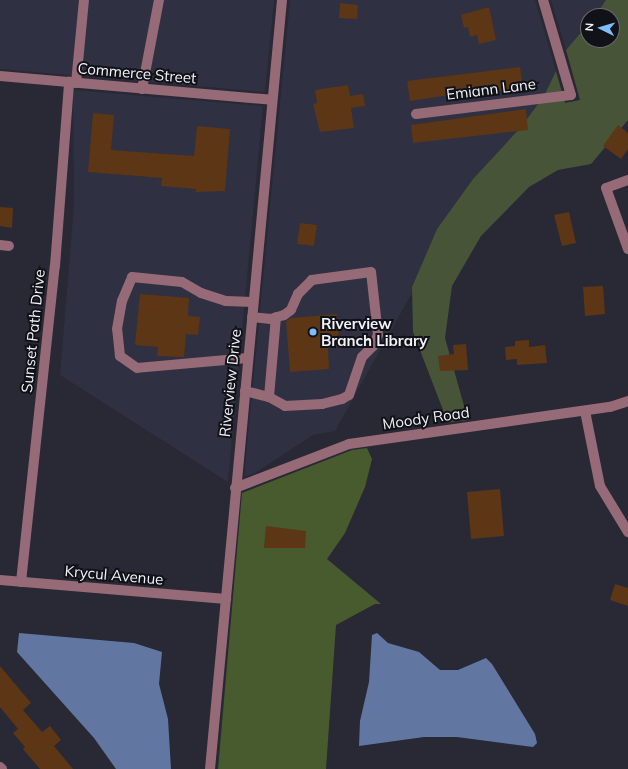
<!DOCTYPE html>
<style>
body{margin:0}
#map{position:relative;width:628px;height:769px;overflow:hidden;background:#282934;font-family:Mulish,sans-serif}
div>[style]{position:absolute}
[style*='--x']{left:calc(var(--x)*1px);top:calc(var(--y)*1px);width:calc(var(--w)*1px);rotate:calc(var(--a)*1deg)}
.built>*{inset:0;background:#2f3041}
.green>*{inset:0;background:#475437}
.forest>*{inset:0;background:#485b2f}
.water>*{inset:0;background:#6177a2}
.building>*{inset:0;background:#5c3615}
.minor>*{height:10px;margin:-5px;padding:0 5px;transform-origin:5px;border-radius:5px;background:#966a77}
.dots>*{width:11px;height:11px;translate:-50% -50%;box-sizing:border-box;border:2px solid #111217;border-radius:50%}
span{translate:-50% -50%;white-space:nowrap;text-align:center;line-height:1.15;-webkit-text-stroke:4px #111217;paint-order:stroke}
.street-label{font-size:15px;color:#f2f3fb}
.poi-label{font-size:15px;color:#f2f3fb;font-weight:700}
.left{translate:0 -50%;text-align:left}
.north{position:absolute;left:580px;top:8px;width:40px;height:40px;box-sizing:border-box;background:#111217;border:1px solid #6b6c72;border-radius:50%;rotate:275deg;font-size:11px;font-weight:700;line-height:16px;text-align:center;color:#f2f3fb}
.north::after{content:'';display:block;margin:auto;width:14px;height:18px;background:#7ebdf9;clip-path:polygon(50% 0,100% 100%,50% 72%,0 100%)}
</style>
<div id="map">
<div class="built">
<i style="clip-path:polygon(0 0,274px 0,265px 92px,0 69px)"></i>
<i style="clip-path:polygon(290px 0,535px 0,556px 71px,544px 96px,521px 127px,473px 179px,437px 229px,412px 287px,412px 293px,335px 431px,313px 435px,255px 473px,244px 477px)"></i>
<i style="clip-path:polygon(551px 0,606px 0,595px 16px,588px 16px,588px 24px,566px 50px)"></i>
<i style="clip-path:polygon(73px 90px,263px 106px,228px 482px,60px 375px,74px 206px)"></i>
</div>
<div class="green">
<i style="clip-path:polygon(606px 0,628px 0,628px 120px,591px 164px,558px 170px,529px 187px,481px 236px,452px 286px,445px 338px,468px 420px,444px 423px,443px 410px,413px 332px,412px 287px,437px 229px,473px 179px,521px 127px,544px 96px,556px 71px,565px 103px,580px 100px,566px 50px,588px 24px,588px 40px,612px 40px,612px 16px,595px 16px)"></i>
</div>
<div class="forest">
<i style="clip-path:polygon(367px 448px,372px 459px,365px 487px,345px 533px,327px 559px,381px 604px,375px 604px,336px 625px,326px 769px,218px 769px,242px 493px,352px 450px)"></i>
</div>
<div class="water">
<i style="clip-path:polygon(19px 633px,134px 643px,162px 652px,159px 684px,168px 719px,171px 769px,116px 769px,94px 738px,17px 652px)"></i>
<i style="clip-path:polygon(377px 633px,388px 643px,419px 652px,440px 670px,458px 670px,486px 658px,492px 664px,535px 734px,537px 743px,533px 747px,457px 737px,424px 737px,359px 746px,360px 721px,369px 682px,372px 635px)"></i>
</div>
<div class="building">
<i style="clip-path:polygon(340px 3px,358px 5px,357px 19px,339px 18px)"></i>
<i style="clip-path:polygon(489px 7px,496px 40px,479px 44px,477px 35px,470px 37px,468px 27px,464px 28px,461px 15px)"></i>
<i style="clip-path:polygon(520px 67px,523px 87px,451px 100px,450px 95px,410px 101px,407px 81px)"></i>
<i style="clip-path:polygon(348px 85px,350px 96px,363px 94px,365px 106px,351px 108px,354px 128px,320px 132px,313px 104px,317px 103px,315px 90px)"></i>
<i style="clip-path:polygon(526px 109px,528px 130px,413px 143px,411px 125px)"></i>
<i style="clip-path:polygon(93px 113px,114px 115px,111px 150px,194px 156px,197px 126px,230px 129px,225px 191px,196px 192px,196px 189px,161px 186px,162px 178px,88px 172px)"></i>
<i style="clip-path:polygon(618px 125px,628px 133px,628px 149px,621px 159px,603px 146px)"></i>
<i style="clip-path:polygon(0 207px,13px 208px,12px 228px,0 226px)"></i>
<i style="clip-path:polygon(569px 212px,576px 243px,562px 246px,554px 215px)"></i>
<i style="clip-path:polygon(300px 223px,317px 225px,314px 246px,297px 244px)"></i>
<i style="clip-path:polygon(603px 286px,605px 314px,585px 316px,583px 287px)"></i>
<i style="clip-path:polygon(140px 294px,189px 298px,188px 316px,200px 317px,198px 335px,186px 334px,184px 357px,157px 356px,158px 347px,135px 345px)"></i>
<i style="clip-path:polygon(337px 314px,340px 347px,328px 348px,329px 369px,290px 372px,286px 321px,291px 318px)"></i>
<i style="clip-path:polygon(529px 340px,529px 347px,545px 345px,547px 363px,517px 365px,517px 359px,506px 360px,505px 347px,515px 346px,515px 341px)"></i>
<i style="clip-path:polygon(466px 344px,468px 370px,440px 371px,438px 356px,454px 354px,453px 345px)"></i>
<i style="clip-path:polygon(500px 489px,504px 536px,471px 539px,467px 492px)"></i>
<i style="clip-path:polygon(266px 526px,306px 531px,305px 548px,264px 548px)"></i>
<i style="clip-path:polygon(615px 584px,628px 588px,628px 606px,610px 600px)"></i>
<i style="clip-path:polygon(0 666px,31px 703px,23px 710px,42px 732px,50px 726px,61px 740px,54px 746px,73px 769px,40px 769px,23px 749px,25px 747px,13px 733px,18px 729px,0 707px)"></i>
</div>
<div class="minor">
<i style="--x:0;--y:76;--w:273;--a:5"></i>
<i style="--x:76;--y:83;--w:83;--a:-84.5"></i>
<i style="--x:142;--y:89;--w:91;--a:-79.2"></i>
<i style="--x:416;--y:114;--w:156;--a:-7"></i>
<i style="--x:571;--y:95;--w:99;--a:-106.4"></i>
<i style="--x:628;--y:180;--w:23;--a:160"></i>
<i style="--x:606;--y:188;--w:65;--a:70.2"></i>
<i style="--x:0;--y:245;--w:9;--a:6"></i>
<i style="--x:248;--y:358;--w:111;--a:174.9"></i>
<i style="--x:137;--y:368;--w:21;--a:-145"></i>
<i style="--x:120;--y:356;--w:27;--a:-96"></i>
<i style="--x:117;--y:329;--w:28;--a:-80"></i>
<i style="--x:122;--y:301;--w:26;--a:-67"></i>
<i style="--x:132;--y:277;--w:50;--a:5.7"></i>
<i style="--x:182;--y:282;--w:22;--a:30"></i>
<i style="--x:201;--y:293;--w:26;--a:18"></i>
<i style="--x:226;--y:301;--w:27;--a:2"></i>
<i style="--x:245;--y:391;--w:25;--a:14"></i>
<i style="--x:269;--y:397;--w:18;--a:29"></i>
<i style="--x:285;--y:406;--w:37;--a:-3"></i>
<i style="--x:322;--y:404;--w:21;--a:-14"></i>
<i style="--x:342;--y:399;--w:8;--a:-30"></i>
<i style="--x:349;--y:395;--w:40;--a:-71.1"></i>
<i style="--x:362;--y:357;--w:16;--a:-45"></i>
<i style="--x:373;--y:346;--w:12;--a:-66"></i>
<i style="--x:378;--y:335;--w:63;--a:-96.3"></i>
<i style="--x:371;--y:272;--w:60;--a:172.3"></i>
<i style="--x:312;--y:280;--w:20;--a:135"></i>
<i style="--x:298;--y:294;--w:17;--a:114"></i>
<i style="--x:291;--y:310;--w:9;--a:144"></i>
<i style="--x:284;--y:315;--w:14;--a:163"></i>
<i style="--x:271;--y:319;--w:19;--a:-174"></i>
<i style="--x:269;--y:397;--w:80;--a:-85"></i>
<i style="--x:585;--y:411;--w:76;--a:78.7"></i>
<i style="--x:600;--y:486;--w:54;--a:58.7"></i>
<i style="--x:235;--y:488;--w:122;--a:-21.1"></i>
<i style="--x:349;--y:444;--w:264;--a:-8.1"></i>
<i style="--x:610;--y:407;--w:19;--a:-18"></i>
<i style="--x:0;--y:580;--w:227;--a:4.8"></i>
<i style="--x:21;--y:582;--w:318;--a:-83.9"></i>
<i style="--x:55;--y:266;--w:185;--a:-85.6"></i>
<i style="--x:0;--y:767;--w:3;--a:45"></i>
<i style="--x:210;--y:769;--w:772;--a:-84.65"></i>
</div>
<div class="dots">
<i style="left:313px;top:332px;background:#7ebdf9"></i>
</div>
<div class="street-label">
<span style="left:137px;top:73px;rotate:5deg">Commerce Street</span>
<span style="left:491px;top:89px;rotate:-7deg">Emiann Lane</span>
<span style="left:33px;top:331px;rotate:-84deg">Sunset Path Drive</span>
<span style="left:230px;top:383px;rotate:-84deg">Riverview Drive</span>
<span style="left:426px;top:418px;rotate:-8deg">Moody Road</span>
<span style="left:114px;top:575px;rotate:5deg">Krycul Avenue</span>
</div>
<div class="poi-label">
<span class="left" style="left:321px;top:332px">Riverview<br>Branch Library</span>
</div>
<div class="north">N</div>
</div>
